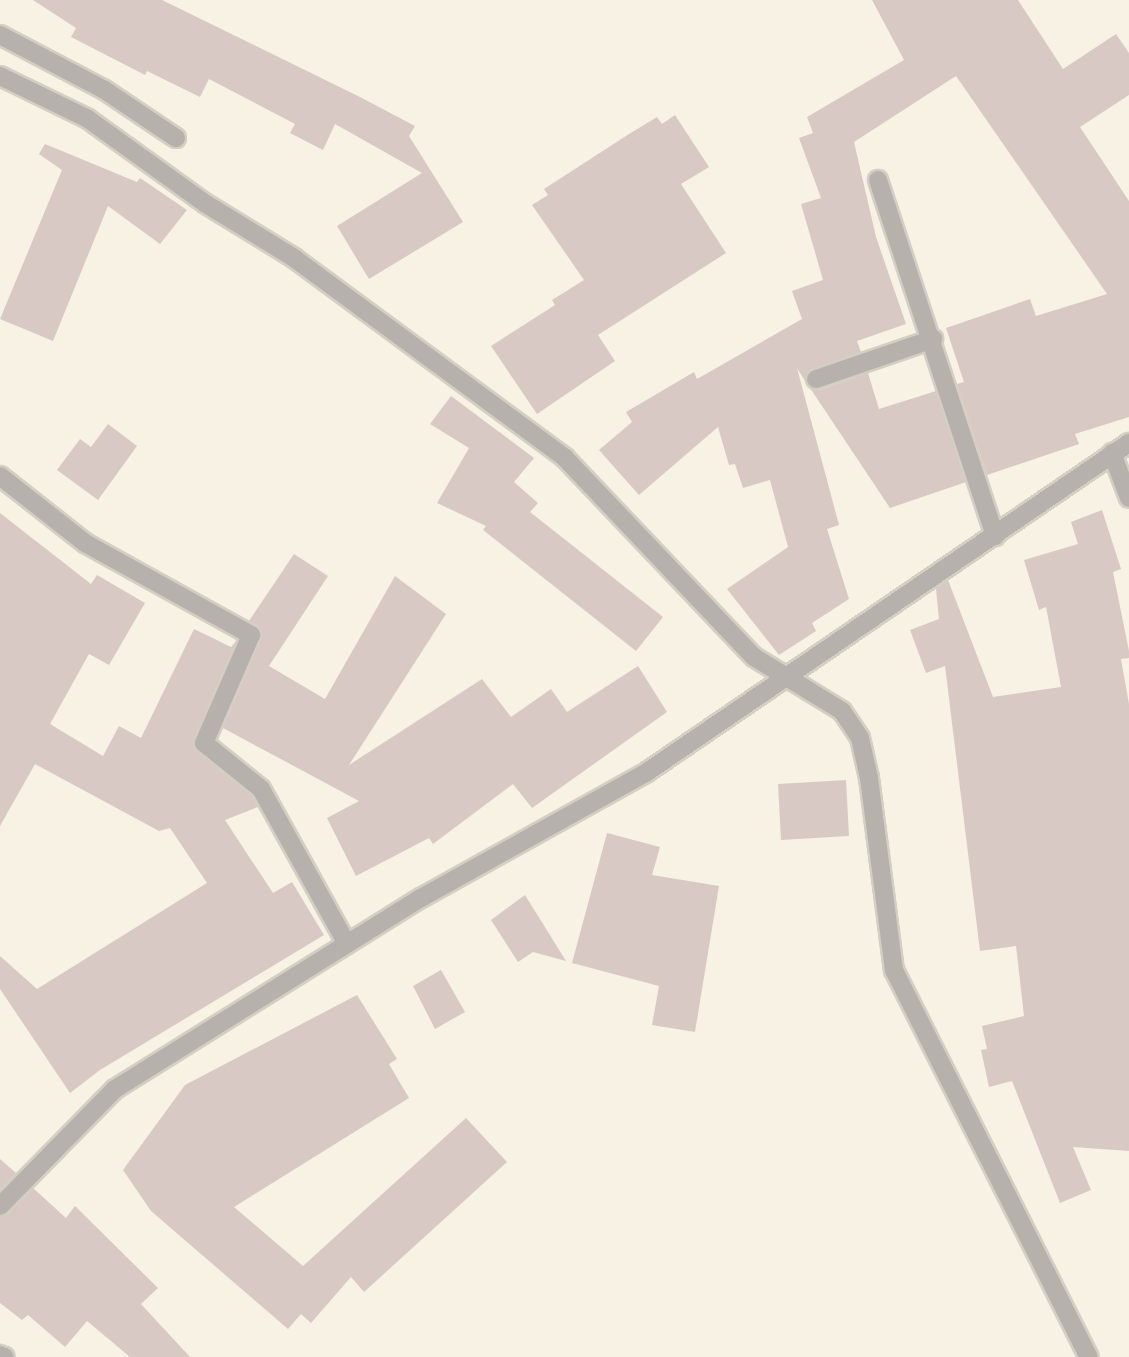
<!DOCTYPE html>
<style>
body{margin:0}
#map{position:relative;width:1129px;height:1357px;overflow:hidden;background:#f7f2e4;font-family:Signika,sans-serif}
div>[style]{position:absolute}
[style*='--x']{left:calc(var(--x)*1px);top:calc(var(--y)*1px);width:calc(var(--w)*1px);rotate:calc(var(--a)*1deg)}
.building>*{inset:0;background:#d9c9c4}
.roads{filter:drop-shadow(2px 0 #d3cfc2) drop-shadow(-2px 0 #d3cfc2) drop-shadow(0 2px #d3cfc2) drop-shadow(0 -2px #d3cfc2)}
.minor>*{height:18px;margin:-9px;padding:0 9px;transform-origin:9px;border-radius:9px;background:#b6b1ac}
span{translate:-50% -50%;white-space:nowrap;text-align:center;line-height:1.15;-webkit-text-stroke:4.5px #f7f2e4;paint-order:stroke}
</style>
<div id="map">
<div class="building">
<i style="clip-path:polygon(33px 0,162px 0,360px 97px,415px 126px,409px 136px,463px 222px,369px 279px,337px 226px,422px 173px,335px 124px,323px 150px,290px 133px,295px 124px,209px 79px,200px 97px,147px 71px,145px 75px,71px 37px,76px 28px)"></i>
<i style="clip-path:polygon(872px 0,1018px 0,1063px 69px,1116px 34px,1129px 53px,1129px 95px,1080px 127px,1129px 201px,1129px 417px,1075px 434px,1079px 444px,987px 475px,957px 384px,964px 382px,946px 328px,1030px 299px,1036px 316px,1107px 294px,956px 76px,854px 142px,876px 237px,906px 324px,857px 341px,861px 352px,812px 369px,805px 381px,797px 368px,839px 525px,827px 529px,849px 599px,812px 623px,816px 631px,779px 655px,727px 589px,788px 547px,770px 480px,743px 488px,735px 464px,729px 465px,718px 427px,639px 495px,599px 450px,632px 422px,626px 412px,694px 372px,697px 379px,802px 319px,792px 291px,823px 280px,801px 204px,821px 198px,799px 138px,813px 133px,807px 117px,904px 60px)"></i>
<i style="clip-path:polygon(675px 115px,709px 167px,681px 184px,726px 253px,598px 335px,615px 361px,537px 414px,491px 346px,555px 305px,552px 300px,584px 280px,532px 205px,548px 195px,544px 189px,629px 134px,657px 117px,662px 124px)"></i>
<i style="clip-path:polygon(45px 144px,137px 182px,140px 178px,187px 210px,160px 244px,108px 206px,53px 341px,0 319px,62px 170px,39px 154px)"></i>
<i style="clip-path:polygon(868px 373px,879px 409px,936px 391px,966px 482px,890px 508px,810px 388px,820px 390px)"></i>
<i style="clip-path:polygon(451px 396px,534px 458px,514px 482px,538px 503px,530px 512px,663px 617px,636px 651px,483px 530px,486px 526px,437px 503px,469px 448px,430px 424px)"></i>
<i style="clip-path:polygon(108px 424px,137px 446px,98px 500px,57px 470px,80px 439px,91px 447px)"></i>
<i style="clip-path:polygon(1102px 510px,1121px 569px,1113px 572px,1129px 651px,1129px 658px,1121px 659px,1129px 704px,1129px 1151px,1073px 1147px,1091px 1190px,1060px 1203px,1012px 1081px,989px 1087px,981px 1050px,987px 1049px,982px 1026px,1024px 1016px,1016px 946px,980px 951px,945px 666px,926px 673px,910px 630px,939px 619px,936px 589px,948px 580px,993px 697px,1061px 687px,1046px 607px,1039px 610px,1024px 560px,1078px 544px,1071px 522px)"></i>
<i style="clip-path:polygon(0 513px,91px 584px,97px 575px,145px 603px,109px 665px,89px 654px,50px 724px,103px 756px,119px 726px,141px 738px,194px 629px,231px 647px,237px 640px,193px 746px,252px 796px,258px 807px,225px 820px,273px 893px,292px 882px,324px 935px,100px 1070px,70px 1093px,0 989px,0 956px,37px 989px,207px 883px,170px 828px,159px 831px,35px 764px,0 826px)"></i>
<i style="clip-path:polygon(294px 554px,328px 576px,269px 666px,325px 699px,395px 576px,446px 614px,349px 765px,482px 679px,511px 717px,551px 689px,567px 712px,638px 666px,667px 712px,532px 808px,513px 784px,433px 844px,429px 838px,356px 876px,327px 818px,359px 801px,223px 728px,261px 639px,260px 628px,249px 621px)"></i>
<i style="clip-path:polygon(846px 780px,849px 836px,781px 840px,778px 784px)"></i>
<i style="clip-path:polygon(607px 833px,660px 847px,652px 875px,719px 886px,695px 1032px,652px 1025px,659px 986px,572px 963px)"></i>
<i style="clip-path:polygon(525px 895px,566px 961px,533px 952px,518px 962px,491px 920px)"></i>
<i style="clip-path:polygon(441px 970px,465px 1012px,435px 1029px,413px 986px)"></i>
<i style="clip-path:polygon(357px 995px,397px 1059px,389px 1064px,409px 1098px,234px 1207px,303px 1266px,466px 1118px,507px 1162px,364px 1292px,351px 1277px,311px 1323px,301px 1314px,288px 1329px,151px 1211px,123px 1170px,185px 1085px)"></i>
<i style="clip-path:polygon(0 1159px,16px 1173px,0 1190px)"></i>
<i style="clip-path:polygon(33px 1188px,66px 1218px,75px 1206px,158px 1288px,141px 1304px,190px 1357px,130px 1357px,87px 1321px,65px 1347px,28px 1315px,22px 1320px,0 1303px,0 1217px)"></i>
</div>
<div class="roads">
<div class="minor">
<i style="--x:0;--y:35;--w:116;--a:27.7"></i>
<i style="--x:103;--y:89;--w:88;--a:33.9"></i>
<i style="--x:0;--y:76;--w:98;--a:26"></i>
<i style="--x:88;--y:119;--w:145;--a:35.8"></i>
<i style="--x:206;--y:204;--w:103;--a:31.5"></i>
<i style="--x:294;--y:258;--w:337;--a:36.4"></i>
<i style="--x:565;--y:458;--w:274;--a:46.5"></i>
<i style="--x:754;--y:657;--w:103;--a:31.5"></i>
<i style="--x:842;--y:711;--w:32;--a:56"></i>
<i style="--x:860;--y:738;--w:41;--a:77.3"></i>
<i style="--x:869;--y:778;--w:194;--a:82.6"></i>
<i style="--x:894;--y:970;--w:433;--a:63.3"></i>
<i style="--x:878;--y:180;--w:375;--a:71.8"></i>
<i style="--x:816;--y:379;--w:124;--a:-18.9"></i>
<i style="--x:1112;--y:453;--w:48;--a:69.3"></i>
<i style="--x:0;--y:476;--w:108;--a:38.2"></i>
<i style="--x:85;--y:543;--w:190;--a:29"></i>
<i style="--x:251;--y:635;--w:118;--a:113.5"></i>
<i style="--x:204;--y:743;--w:73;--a:38.9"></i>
<i style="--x:261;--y:789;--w:177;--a:61"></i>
<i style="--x:0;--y:1206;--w:164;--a:-45.5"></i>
<i style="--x:115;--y:1089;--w:361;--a:-32"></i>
<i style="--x:421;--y:898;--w:259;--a:-29.1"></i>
<i style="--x:647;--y:772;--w:584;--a:-34.32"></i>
<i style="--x:0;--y:1355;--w:5;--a:22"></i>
</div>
</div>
</div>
